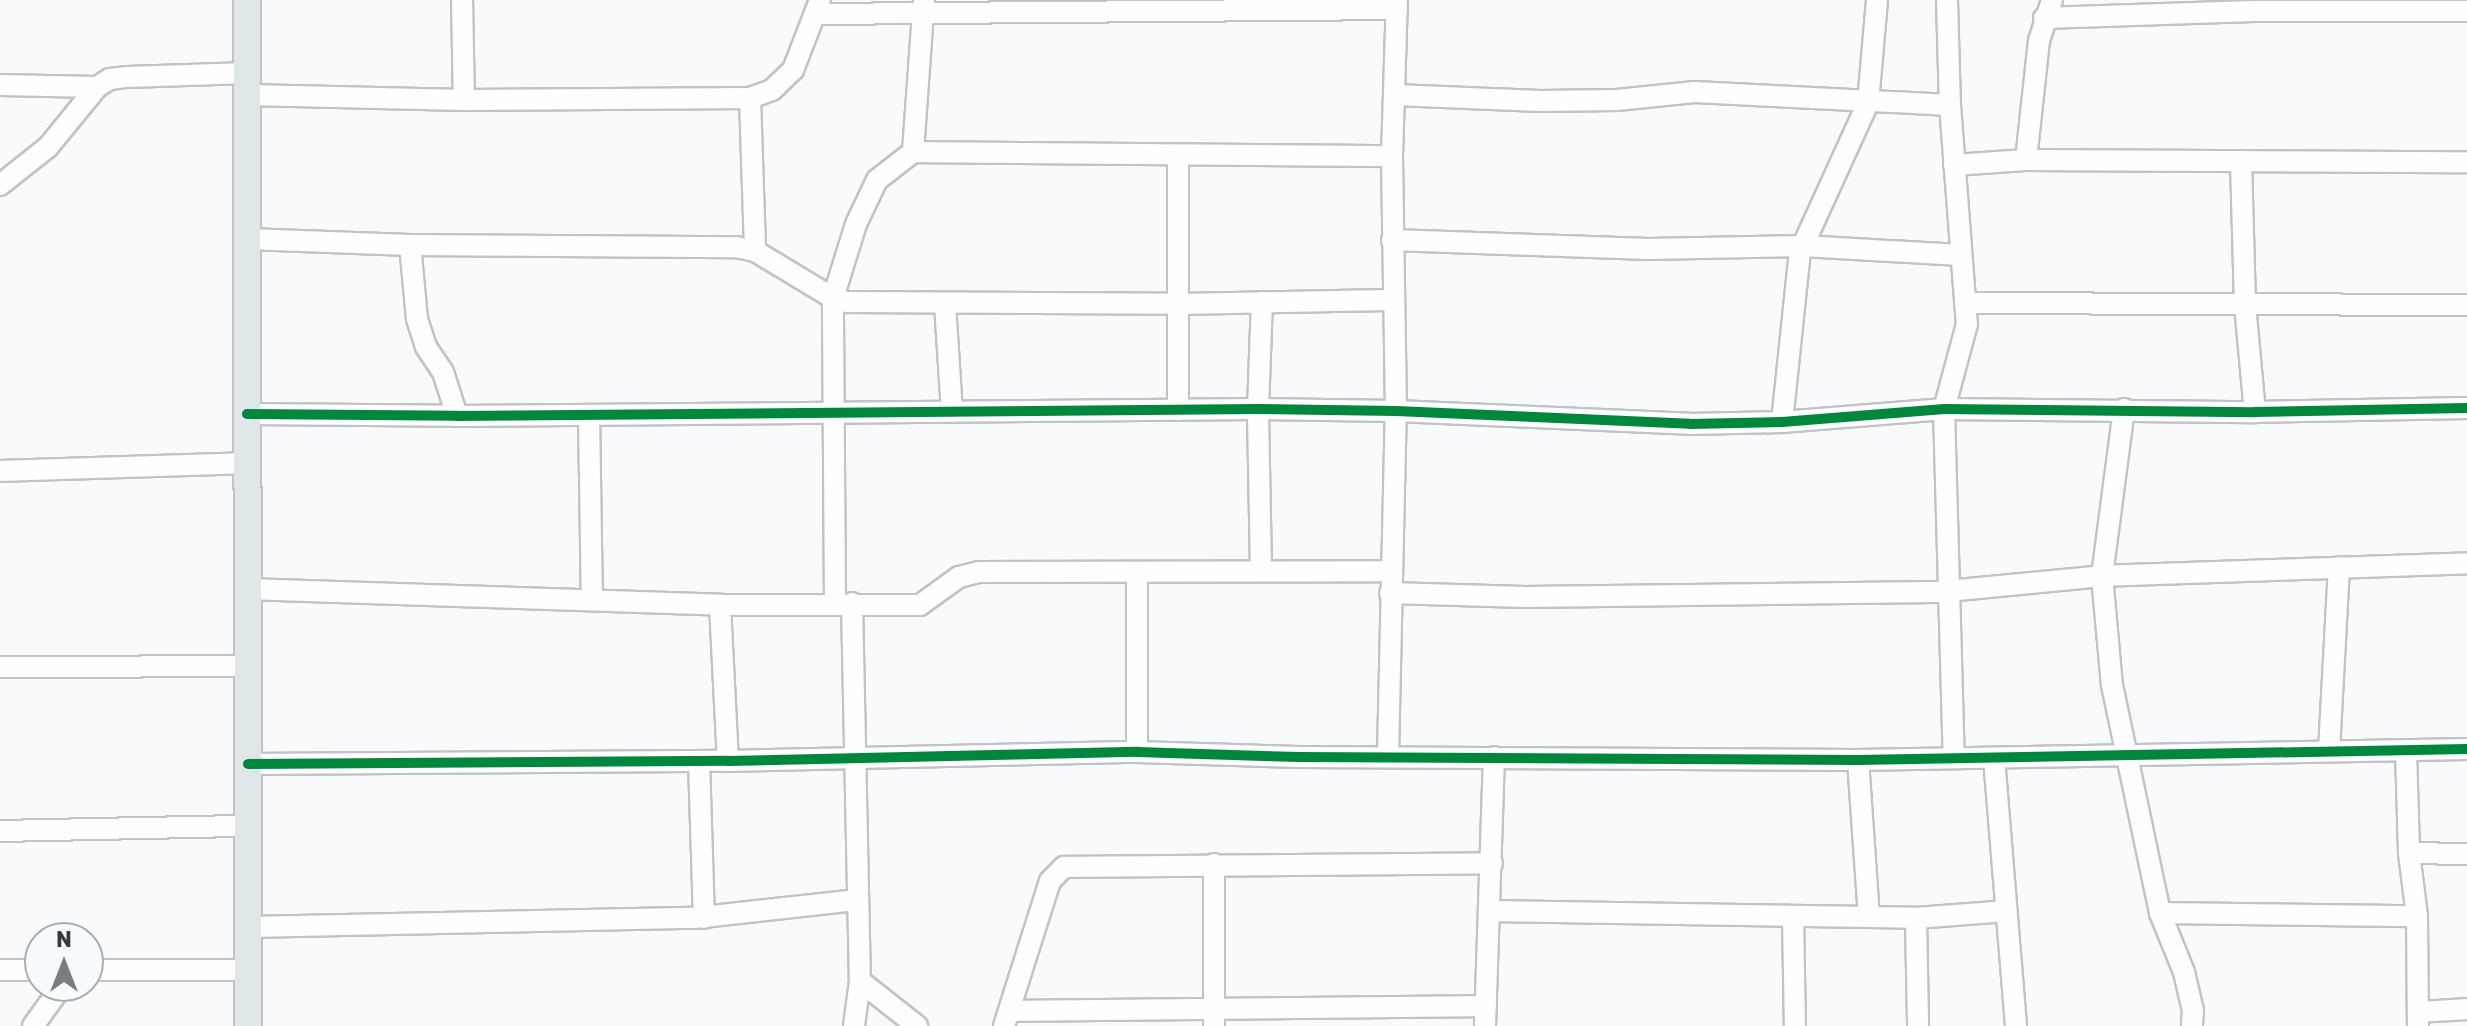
<!DOCTYPE html>
<style>
body{margin:0}
#map{position:relative;width:2467px;height:1026px;overflow:hidden;background:#f8fafc;font-family:Rubik,sans-serif}
div>[style]{position:absolute}
[style*='--x']{left:calc(var(--x)*1px);top:calc(var(--y)*1px);width:calc(var(--w)*1px);rotate:calc(var(--a)*1deg)}
.roads{filter:drop-shadow(2px 0 #c0c4c7) drop-shadow(-2px 0 #c0c4c7) drop-shadow(0 2px #c0c4c7) drop-shadow(0 -2px #c0c4c7)}
.minor>*{height:20px;margin:-10px;padding:0 10px;transform-origin:10px;border-radius:10px;background:#fefeff}
.major>*{height:26px;margin:-13px;padding:0 13px;transform-origin:13px;border-radius:13px;background:#e0e7eb}
.cycleway>*{height:10px;margin:-5px;padding:0 5px;transform-origin:5px;border-radius:5px;background:#00873e}
span{translate:-50% -50%;white-space:nowrap;text-align:center;line-height:1.15;-webkit-text-stroke:6px #f7fbfd;paint-order:stroke}
.north{position:absolute;left:24px;top:922px;width:80px;height:80px;box-sizing:border-box;background:#f7fbfd;border:2px solid #a9aeb1;border-radius:50%;rotate:0deg;font-size:22px;font-weight:700;line-height:32px;text-align:center;color:#333b3e}
.north::after{content:'';display:block;margin:auto;width:28px;height:36px;background:#787e80;clip-path:polygon(50% 0,100% 100%,50% 72%,0 100%)}
</style>
<div id="map">
<div class="roads">
<div class="minor">
<i style="--x:462;--y:0;--w:100;--a:88.9"></i>
<i style="--x:1947;--y:0;--w:105;--a:88.4"></i>
<i style="--x:1950;--y:105;--w:220;--a:85.6"></i>
<i style="--x:1967;--y:324;--w:88;--a:105.1"></i>
<i style="--x:1944;--y:409;--w:349;--a:88.4"></i>
<i style="--x:816;--y:14;--w:581;--a:-0.49"></i>
<i style="--x:2044;--y:18;--w:209;--a:-1.9"></i>
<i style="--x:2253;--y:11;--w:214;--a:0"></i>
<i style="--x:0;--y:85;--w:97;--a:1.2"></i>
<i style="--x:97;--y:87;--w:15;--a:-32"></i>
<i style="--x:110;--y:79;--w:17;--a:-7"></i>
<i style="--x:127;--y:77;--w:121;--a:-1.9"></i>
<i style="--x:249;--y:95;--w:215;--a:1.3"></i>
<i style="--x:464;--y:100;--w:286;--a:-0.4"></i>
<i style="--x:750;--y:98;--w:23;--a:-20"></i>
<i style="--x:772;--y:90;--w:29;--a:-44"></i>
<i style="--x:793;--y:70;--w:75;--a:-68.9"></i>
<i style="--x:1395;--y:95;--w:145;--a:2.4"></i>
<i style="--x:1540;--y:101;--w:77;--a:-0.7"></i>
<i style="--x:1617;--y:100;--w:78;--a:-5.9"></i>
<i style="--x:1695;--y:92;--w:255;--a:2.9"></i>
<i style="--x:750;--y:98;--w:153;--a:88.1"></i>
<i style="--x:913;--y:152;--w:479;--a:0.5"></i>
<i style="--x:2026;--y:160;--w:120;--a:-83.8"></i>
<i style="--x:2039;--y:41;--w:43;--a:-72.4"></i>
<i style="--x:2241;--y:161;--w:144;--a:88.4"></i>
<i style="--x:2245;--y:305;--w:107;--a:84.7"></i>
<i style="--x:1954;--y:165;--w:72;--a:-4"></i>
<i style="--x:2026;--y:160;--w:441;--a:0.3"></i>
<i style="--x:0;--y:185;--w:61;--a:-38.4"></i>
<i style="--x:48;--y:147;--w:77;--a:-50.8"></i>
<i style="--x:247;--y:239;--w:163;--a:2.1"></i>
<i style="--x:410;--y:245;--w:326;--a:0.4"></i>
<i style="--x:736;--y:247;--w:19;--a:12"></i>
<i style="--x:755;--y:251;--w:91;--a:31.1"></i>
<i style="--x:833;--y:298;--w:15;--a:16"></i>
<i style="--x:847;--y:302;--w:332;--a:0.3"></i>
<i style="--x:1179;--y:304;--w:213;--a:-1.1"></i>
<i style="--x:1392;--y:240;--w:256;--a:2"></i>
<i style="--x:1648;--y:249;--w:155;--a:-1.1"></i>
<i style="--x:1803;--y:246;--w:158;--a:3.3"></i>
<i style="--x:410;--y:245;--w:74;--a:84.6"></i>
<i style="--x:417;--y:319;--w:29;--a:72"></i>
<i style="--x:426;--y:347;--w:30;--a:56"></i>
<i style="--x:443;--y:372;--w:46;--a:72.3"></i>
<i style="--x:1965;--y:303;--w:502;--a:0.23"></i>
<i style="--x:945;--y:304;--w:108;--a:86.3"></i>
<i style="--x:2124;--y:409;--w:168;--a:97.5"></i>
<i style="--x:2102;--y:576;--w:109;--a:84.8"></i>
<i style="--x:2112;--y:685;--w:233;--a:78.1"></i>
<i style="--x:2160;--y:913;--w:64;--a:67.9"></i>
<i style="--x:2184;--y:972;--w:39;--a:77"></i>
<i style="--x:2193;--y:1010;--w:16;--a:94"></i>
<i style="--x:1178;--y:410;--w:254;--a:-90"></i>
<i style="--x:247;--y:414;--w:210;--a:0.5"></i>
<i style="--x:457;--y:416;--w:801;--a:-0.5"></i>
<i style="--x:1258;--y:409;--w:138;--a:0.8"></i>
<i style="--x:1396;--y:411;--w:294;--a:2.5"></i>
<i style="--x:1690;--y:424;--w:92;--a:-1.2"></i>
<i style="--x:1782;--y:422;--w:163;--a:-4.6"></i>
<i style="--x:1944;--y:409;--w:311;--a:0.6"></i>
<i style="--x:2255;--y:412;--w:212;--a:-1.1"></i>
<i style="--x:589;--y:415;--w:185;--a:89.1"></i>
<i style="--x:1782;--y:422;--w:171;--a:-84"></i>
<i style="--x:1800;--y:252;--w:164;--a:-65.5"></i>
<i style="--x:1868;--y:103;--w:103;--a:-85"></i>
<i style="--x:0;--y:471;--w:249;--a:-1.8"></i>
<i style="--x:1261;--y:570;--w:161;--a:-91.1"></i>
<i style="--x:1258;--y:409;--w:107;--a:-87.9"></i>
<i style="--x:1137;--y:573;--w:179;--a:90"></i>
<i style="--x:249;--y:589;--w:471;--a:1.9"></i>
<i style="--x:720;--y:605;--w:156;--a:87.1"></i>
<i style="--x:1390;--y:593;--w:135;--a:1.7"></i>
<i style="--x:1525;--y:597;--w:412;--a:-0.7"></i>
<i style="--x:1937;--y:592;--w:166;--a:-5.5"></i>
<i style="--x:2102;--y:576;--w:365;--a:-2"></i>
<i style="--x:835;--y:603;--w:305;--a:-90.4"></i>
<i style="--x:833;--y:298;--w:77;--a:-72.7"></i>
<i style="--x:856;--y:224;--w:49;--a:-64.5"></i>
<i style="--x:877;--y:180;--w:46;--a:-37.9"></i>
<i style="--x:913;--y:152;--w:152;--a:-85.9"></i>
<i style="--x:852;--y:603;--w:378;--a:88.8"></i>
<i style="--x:860;--y:981;--w:45;--a:97.6"></i>
<i style="--x:720;--y:605;--w:200;--a:0"></i>
<i style="--x:920;--y:605;--w:48;--a:-35.7"></i>
<i style="--x:959;--y:577;--w:21;--a:-14"></i>
<i style="--x:979;--y:572;--w:411;--a:-0.1"></i>
<i style="--x:0;--y:667;--w:248;--a:-0.2"></i>
<i style="--x:2329;--y:751;--w:184;--a:-86.9"></i>
<i style="--x:2406;--y:751;--w:102;--a:88.3"></i>
<i style="--x:2409;--y:853;--w:64;--a:82.8"></i>
<i style="--x:2417;--y:916;--w:110;--a:89.5"></i>
<i style="--x:1388;--y:755;--w:344;--a:-88.7"></i>
<i style="--x:1396;--y:411;--w:255;--a:-90.9"></i>
<i style="--x:1392;--y:156;--w:156;--a:-88.2"></i>
<i style="--x:1994;--y:758;--w:269;--a:85.3"></i>
<i style="--x:1858;--y:760;--w:156;--a:86"></i>
<i style="--x:699;--y:761;--w:157;--a:88.2"></i>
<i style="--x:248;--y:764;--w:480;--a:-0.4"></i>
<i style="--x:728;--y:761;--w:409;--a:-1.3"></i>
<i style="--x:1137;--y:752;--w:162;--a:1.8"></i>
<i style="--x:1299;--y:757;--w:559;--a:0.31"></i>
<i style="--x:1858;--y:760;--w:609;--a:-1.03"></i>
<i style="--x:0;--y:831;--w:249;--a:-1.2"></i>
<i style="--x:2409;--y:853;--w:58;--a:1"></i>
<i style="--x:1490;--y:911;--w:426;--a:0.9"></i>
<i style="--x:1916;--y:918;--w:90;--a:-4.4"></i>
<i style="--x:2160;--y:913;--w:257;--a:0.7"></i>
<i style="--x:1793;--y:916;--w:110;--a:89"></i>
<i style="--x:1916;--y:918;--w:108;--a:88.9"></i>
<i style="--x:248;--y:927;--w:446;--a:-1.2"></i>
<i style="--x:694;--y:918;--w:165;--a:-6.3"></i>
<i style="--x:0;--y:970;--w:40;--a:0"></i>
<i style="--x:88;--y:970;--w:160;--a:0"></i>
<i style="--x:860;--y:981;--w:73;--a:38.3"></i>
<i style="--x:1011;--y:1011;--w:475;--a:-0.6"></i>
<i style="--x:2418;--y:1012;--w:49;--a:-3.5"></i>
<i style="--x:33;--y:1026;--w:49;--a:-54.1"></i>
<i style="--x:1004;--y:1026;--w:152;--a:-72.4"></i>
<i style="--x:1050;--y:881;--w:20;--a:-45"></i>
<i style="--x:1064;--y:867;--w:428;--a:-0.5"></i>
<i style="--x:1214;--y:1026;--w:162;--a:-90"></i>
<i style="--x:1485;--y:1026;--w:269;--a:-88.1"></i>
</div>
<div class="major">
<i style="--x:247;--y:0;--w:1026;--a:89.94"></i>
</div>
</div>
<div class="cycleway">
<i style="--x:247;--y:414;--w:210;--a:0.5"></i>
<i style="--x:457;--y:416;--w:801;--a:-0.5"></i>
<i style="--x:1258;--y:409;--w:138;--a:0.8"></i>
<i style="--x:1396;--y:411;--w:294;--a:2.5"></i>
<i style="--x:1690;--y:424;--w:92;--a:-1.2"></i>
<i style="--x:1782;--y:422;--w:163;--a:-4.6"></i>
<i style="--x:1944;--y:409;--w:311;--a:0.6"></i>
<i style="--x:2255;--y:412;--w:212;--a:-1.1"></i>
<i style="--x:248;--y:764;--w:480;--a:-0.4"></i>
<i style="--x:728;--y:761;--w:409;--a:-1.3"></i>
<i style="--x:1137;--y:752;--w:162;--a:1.8"></i>
<i style="--x:1299;--y:757;--w:559;--a:0.31"></i>
<i style="--x:1858;--y:760;--w:609;--a:-1.03"></i>
</div>
<div class="north">N</div>
</div>
